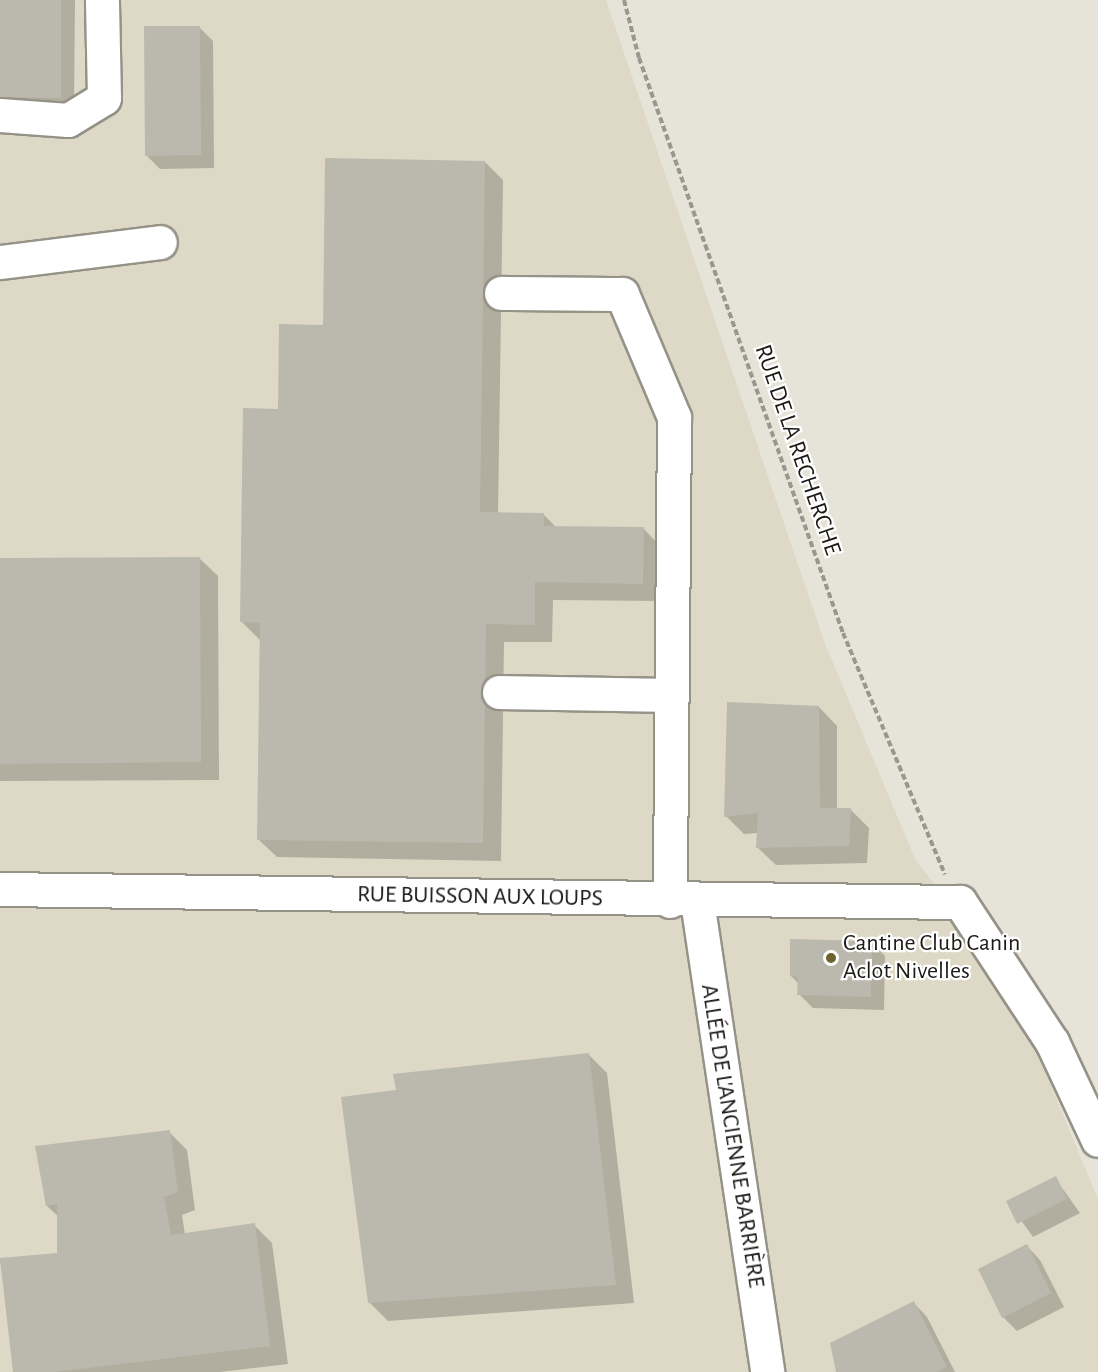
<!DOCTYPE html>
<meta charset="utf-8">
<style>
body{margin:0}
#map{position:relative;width:1098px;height:1372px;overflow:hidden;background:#e6e3d8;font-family:"Alegreya Sans",sans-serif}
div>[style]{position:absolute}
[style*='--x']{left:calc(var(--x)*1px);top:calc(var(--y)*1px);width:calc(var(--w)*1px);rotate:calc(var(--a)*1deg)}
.built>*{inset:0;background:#ded9c7}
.shadow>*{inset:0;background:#0003}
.building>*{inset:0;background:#bbb9ae}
.path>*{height:4px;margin-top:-2px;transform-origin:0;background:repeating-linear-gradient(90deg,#9a978f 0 6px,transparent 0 9px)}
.roads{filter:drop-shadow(2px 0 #959288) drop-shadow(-2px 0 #959288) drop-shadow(0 2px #959288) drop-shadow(0 -2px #959288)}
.minor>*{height:33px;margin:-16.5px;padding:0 16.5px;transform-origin:16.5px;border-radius:16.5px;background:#fff}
.dots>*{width:16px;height:16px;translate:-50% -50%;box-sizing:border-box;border:3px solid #fff;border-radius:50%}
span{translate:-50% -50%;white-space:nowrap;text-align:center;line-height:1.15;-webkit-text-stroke:4.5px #fff;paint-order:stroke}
.street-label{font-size:24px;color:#1b1a17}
.poi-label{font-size:24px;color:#1b1a17}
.left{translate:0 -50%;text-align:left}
</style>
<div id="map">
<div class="built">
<i style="clip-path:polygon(0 0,606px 0,824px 641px,916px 861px,1003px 970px,1098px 1199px,1098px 1372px,0 1372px)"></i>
</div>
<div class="shadow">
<i style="clip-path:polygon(0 0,75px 0,74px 111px,0 111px)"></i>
<i style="clip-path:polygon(199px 27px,213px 41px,214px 168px,160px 169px,146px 155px)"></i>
<i style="clip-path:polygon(485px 162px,503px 180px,498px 514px,544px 515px,556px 527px,643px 528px,661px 547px,661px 601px,553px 600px,552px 642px,504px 642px,501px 861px,277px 857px,258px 839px,260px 640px,242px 622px,279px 411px,324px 326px)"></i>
<i style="clip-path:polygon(199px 558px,218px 576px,219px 780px,0 781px,0 560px)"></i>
<i style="clip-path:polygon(819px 707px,837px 726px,837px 810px,851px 810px,869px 828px,867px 863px,776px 865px,757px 847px,758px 833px,744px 834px,726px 816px)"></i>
<i style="clip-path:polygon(871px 942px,885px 956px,884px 1010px,813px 1008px,799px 994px,799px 984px,791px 976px)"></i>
<i style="clip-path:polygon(589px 1055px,607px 1073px,634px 1303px,388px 1321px,370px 1303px,398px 1092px)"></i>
<i style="clip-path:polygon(169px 1132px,187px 1150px,195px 1210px,182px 1215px,185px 1235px,254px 1225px,272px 1243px,288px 1364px,220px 1372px,14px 1372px,0 1259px,59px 1254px,59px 1217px,47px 1206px)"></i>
<i style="clip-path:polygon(1055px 1178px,1080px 1213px,1033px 1237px,1008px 1202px)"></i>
<i style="clip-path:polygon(1027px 1246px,1040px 1260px,1064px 1307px,1017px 1331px,1003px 1317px,980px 1270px)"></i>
<i style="clip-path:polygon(914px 1303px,927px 1317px,955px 1372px,837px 1372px)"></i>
</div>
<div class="building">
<i style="clip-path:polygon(0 0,61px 0,61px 98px,0 97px)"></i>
<i style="clip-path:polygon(144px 26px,200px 26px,201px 155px,145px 156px)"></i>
<i style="clip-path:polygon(325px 158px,485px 161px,480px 512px,544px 513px,544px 526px,644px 527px,643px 584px,535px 582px,535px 625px,486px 624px,483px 843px,257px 840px,260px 623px,240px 622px,243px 408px,278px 409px,279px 324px,323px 325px)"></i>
<i style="clip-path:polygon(200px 557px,201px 762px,0 764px,0 558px)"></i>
<i style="clip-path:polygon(727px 702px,819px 706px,820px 808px,851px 808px,849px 846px,756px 848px,758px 813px,724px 817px)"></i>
<i style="clip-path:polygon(790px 939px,872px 941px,871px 997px,797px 995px,798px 977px,790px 976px)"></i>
<i style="clip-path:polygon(589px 1053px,616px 1285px,368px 1303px,341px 1097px,396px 1090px,393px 1074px)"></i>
<i style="clip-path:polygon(170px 1130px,178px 1192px,164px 1197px,171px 1235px,255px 1223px,270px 1346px,55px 1372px,13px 1372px,0 1258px,57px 1253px,57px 1204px,46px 1206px,35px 1146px)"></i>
<i style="clip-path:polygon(1056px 1176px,1067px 1199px,1017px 1224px,1006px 1201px)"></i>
<i style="clip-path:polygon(1027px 1244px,1051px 1293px,1002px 1318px,978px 1269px)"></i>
<i style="clip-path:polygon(914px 1301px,947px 1367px,937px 1372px,836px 1372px,830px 1343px)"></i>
</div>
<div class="path">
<i style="--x:624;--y:0;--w:60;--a:75.5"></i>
<i style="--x:639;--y:58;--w:610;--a:70.47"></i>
<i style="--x:843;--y:633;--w:262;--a:67.1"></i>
</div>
<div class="roads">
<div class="minor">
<i style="--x:0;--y:115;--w:68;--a:4.2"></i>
<i style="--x:68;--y:120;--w:42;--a:-31.4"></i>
<i style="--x:104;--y:98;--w:98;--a:-91.2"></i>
<i style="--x:0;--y:262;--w:161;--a:-7.1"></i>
<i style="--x:501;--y:293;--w:121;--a:0.5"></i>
<i style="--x:622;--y:294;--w:134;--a:67.1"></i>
<i style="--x:674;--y:417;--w:484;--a:90.5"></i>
<i style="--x:499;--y:692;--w:172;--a:1"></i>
<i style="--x:0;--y:889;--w:960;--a:0.78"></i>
<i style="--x:960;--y:902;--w:168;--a:56.7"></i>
<i style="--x:1052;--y:1042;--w:108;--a:64.9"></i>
<i style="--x:697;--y:901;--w:476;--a:81.5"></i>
</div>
</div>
<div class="dots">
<i style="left:831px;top:958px;background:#6f6230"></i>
</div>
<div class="street-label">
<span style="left:797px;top:450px;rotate:71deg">RUE DE LA RECHERCHE</span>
<span style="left:480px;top:897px;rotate:1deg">RUE BUISSON AUX LOUPS</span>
<span style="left:732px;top:1136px;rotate:81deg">ALLÉE DE L'ANCIENNE BARRIÈRE</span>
</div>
<div class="poi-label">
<span class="left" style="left:843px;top:958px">Cantine Club Canin<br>Aclot Nivelles</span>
</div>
</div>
